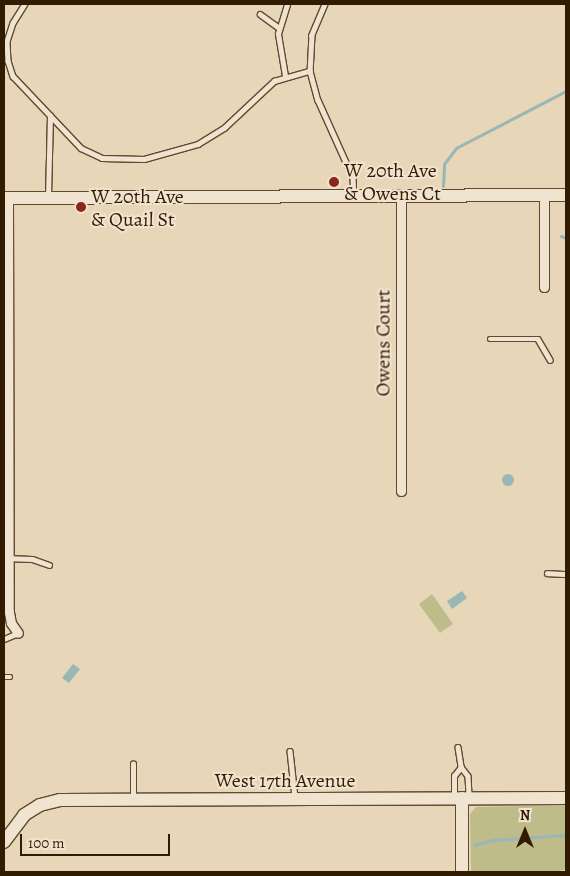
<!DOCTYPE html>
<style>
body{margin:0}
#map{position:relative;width:570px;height:876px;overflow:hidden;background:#e8d6b8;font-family:Alegreya,serif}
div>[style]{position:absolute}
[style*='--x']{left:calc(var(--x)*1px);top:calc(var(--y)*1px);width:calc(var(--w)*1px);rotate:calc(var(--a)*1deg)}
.green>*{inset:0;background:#bebc89}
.water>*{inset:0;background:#9ab7b7}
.round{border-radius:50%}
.stream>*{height:3px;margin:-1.5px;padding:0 1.5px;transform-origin:1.5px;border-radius:1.5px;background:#9ab7b7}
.roads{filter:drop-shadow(1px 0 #604a2f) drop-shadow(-1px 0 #604a2f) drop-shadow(0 1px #604a2f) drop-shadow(0 -1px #604a2f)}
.lane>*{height:4.5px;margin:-2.25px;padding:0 2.25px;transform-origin:2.25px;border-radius:2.25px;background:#f0e4d1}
.street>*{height:9px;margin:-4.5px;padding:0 4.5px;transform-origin:4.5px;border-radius:4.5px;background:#f0e4d1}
.secondary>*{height:12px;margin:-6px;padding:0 6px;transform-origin:6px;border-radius:6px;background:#f0e4d1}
.dots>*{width:14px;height:14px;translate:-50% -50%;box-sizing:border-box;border:2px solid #f0e4d1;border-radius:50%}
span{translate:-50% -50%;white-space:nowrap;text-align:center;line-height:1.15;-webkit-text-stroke:4px #f0e4d1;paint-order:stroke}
.poi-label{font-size:20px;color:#321c01}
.left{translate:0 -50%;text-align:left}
.street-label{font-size:20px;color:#321c01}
.frame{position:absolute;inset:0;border:5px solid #321c01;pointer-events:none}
.north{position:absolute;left:500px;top:806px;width:50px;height:50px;-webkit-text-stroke:4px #f0e4d1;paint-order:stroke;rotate:0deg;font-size:14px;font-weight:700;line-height:20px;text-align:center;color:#321c01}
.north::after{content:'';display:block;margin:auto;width:18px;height:22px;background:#321c01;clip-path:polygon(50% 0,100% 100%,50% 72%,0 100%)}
.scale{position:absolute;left:20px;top:834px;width:150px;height:22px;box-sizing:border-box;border:2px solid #321c01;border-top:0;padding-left:6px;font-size:15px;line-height:18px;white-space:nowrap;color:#321c01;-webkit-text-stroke:4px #f0e4d1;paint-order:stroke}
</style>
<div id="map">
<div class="green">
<i style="clip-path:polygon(432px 594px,453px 624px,440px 633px,419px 604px)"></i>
<i style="clip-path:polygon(566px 805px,566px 869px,557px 872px,471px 872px,470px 814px,476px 807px)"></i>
</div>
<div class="water">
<i class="round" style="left:502px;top:474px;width:12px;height:12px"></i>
<i style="clip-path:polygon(462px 591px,467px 598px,452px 609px,447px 601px)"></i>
<i style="clip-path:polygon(73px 664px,80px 669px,69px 683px,62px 678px)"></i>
</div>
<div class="stream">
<i style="--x:443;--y:186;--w:22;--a:-87"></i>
<i style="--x:444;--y:164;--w:20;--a:-53"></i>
<i style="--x:456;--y:148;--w:124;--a:-27.4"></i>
<i style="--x:561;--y:236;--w:5;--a:22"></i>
<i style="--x:474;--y:845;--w:20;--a:-15"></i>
<i style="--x:493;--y:840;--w:73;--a:-3.9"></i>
</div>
<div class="roads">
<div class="lane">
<i style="--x:25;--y:4;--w:22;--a:122"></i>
<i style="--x:13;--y:23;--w:20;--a:108"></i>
<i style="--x:7;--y:42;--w:19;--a:87"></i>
<i style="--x:8;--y:61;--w:16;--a:72"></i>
<i style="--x:13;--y:76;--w:99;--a:46.6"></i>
<i style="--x:81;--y:148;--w:23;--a:25"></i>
<i style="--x:102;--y:158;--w:42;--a:1.4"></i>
<i style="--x:144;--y:159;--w:56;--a:-15.5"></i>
<i style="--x:198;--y:144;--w:31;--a:-32"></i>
<i style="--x:224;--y:128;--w:69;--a:-43.2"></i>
<i style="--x:274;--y:81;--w:37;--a:-16"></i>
<i style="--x:325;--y:4;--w:34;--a:113"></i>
<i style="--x:312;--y:35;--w:36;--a:93"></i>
<i style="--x:310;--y:71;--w:30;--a:75"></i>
<i style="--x:318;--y:100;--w:85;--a:65.8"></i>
<i style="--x:353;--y:178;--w:17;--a:87"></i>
<i style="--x:260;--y:14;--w:24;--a:36"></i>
<i style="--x:285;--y:76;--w:43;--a:-99.5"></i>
<i style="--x:278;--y:34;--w:31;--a:-73"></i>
<i style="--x:48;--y:197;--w:81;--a:-88.6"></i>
<i style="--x:490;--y:339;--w:48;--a:0"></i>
<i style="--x:538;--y:339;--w:24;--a:60"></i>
<i style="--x:4;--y:558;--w:28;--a:2"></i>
<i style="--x:32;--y:559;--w:18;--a:19"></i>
<i style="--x:547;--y:573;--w:19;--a:3"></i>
<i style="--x:4;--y:639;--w:15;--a:-23"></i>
<i style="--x:4;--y:677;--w:6;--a:0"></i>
<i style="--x:458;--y:747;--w:20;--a:81"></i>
<i style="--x:461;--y:767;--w:11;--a:52"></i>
<i style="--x:468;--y:776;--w:21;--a:87"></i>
<i style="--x:290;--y:751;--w:46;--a:83.8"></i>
<i style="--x:454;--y:796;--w:20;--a:-90"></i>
<i style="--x:454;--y:776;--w:11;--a:-52"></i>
<i style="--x:133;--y:797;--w:33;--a:-90"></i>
</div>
<div class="street">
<i style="--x:544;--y:195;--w:92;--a:90"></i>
<i style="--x:8;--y:198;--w:414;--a:89.9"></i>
<i style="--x:9;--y:612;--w:11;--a:80"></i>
<i style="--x:11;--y:623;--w:12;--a:55"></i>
<i style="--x:401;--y:491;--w:295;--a:-90"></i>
</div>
<div class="secondary">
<i style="--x:4;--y:198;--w:562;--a:-0.31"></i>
<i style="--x:4;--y:842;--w:34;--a:-53"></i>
<i style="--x:24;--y:815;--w:19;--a:-32"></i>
<i style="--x:40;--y:805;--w:21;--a:-14"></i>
<i style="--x:60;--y:800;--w:506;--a:-0.23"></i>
<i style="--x:462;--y:872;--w:74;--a:-90"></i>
</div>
</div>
<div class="dots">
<i style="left:334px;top:182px;background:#8f2418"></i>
<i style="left:81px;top:207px;background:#8f2418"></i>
</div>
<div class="poi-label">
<span class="left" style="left:344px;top:182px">W 20th Ave<br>&amp; Owens Ct</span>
<span class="left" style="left:91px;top:208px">W 20th Ave<br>&amp; Quail St</span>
</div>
<div class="street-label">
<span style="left:383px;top:343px;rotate:-90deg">Owens Court</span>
<span style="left:285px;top:780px">West 17th Avenue</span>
</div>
<div class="frame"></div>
<div class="north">N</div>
<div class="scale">100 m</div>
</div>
